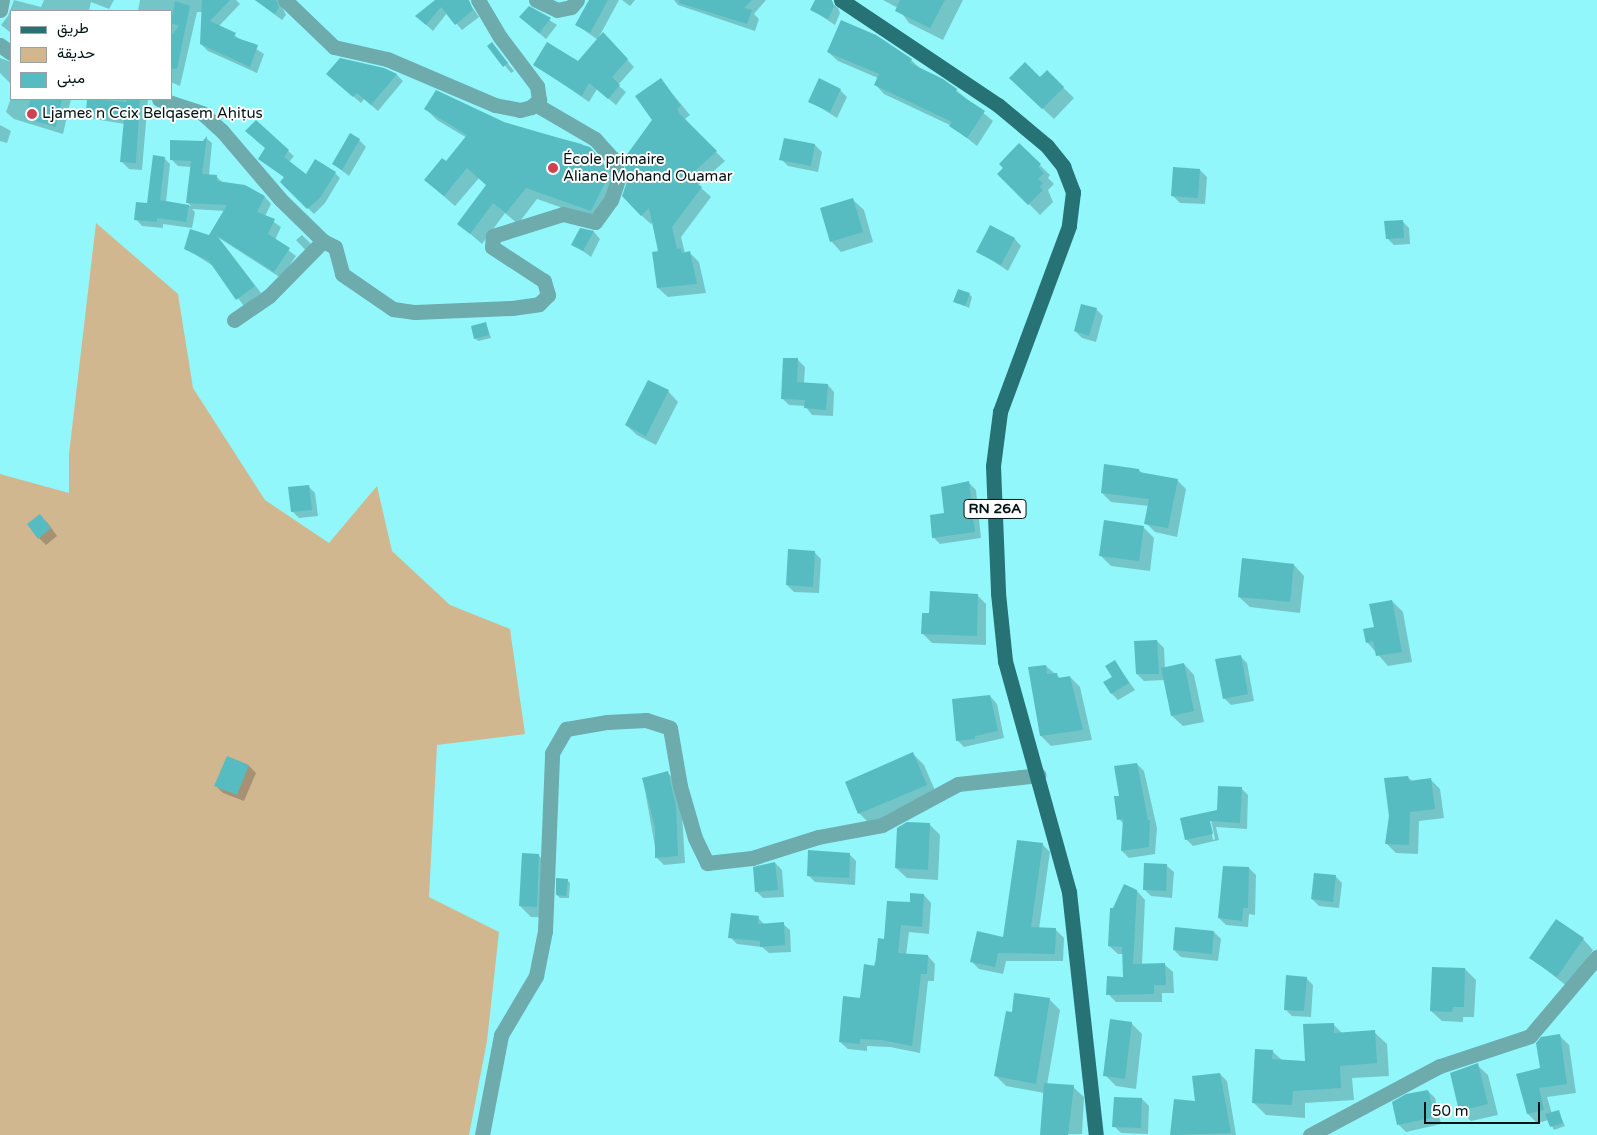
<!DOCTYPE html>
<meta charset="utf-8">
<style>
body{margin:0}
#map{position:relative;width:1597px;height:1135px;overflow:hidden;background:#92f7fb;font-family:"Varela Round",Vazirmatn,sans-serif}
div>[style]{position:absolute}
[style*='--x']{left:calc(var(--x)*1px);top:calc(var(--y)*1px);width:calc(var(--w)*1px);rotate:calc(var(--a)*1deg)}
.green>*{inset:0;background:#d0b78f}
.shadow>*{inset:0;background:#0003}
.building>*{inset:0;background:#56bcc1}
.minor>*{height:15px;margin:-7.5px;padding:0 7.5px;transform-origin:7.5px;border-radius:7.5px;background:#6dabad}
.primary>*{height:15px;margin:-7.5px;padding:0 7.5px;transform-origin:7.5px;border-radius:7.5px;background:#267275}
.dots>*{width:14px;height:14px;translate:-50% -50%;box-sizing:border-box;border:2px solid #fff;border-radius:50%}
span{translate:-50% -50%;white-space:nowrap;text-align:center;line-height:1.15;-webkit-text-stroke:4px #fff;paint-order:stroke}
.shield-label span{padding:1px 4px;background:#fff;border:1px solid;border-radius:4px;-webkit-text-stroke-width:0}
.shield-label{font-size:14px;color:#011415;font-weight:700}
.poi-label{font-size:15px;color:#011415}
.left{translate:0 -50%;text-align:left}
.legend{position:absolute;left:10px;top:10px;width:162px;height:90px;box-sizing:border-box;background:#fff;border:1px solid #99a1a1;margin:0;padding:6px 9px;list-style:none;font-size:15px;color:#011415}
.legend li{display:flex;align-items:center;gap:10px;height:25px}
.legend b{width:25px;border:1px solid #99a1a1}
.scale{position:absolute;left:1424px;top:1102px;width:116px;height:22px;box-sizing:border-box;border:2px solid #011415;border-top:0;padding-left:6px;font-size:15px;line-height:18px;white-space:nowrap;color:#011415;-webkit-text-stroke:4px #fff;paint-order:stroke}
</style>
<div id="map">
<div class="green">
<i style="clip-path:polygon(96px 223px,178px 294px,193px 388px,265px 500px,329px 543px,377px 486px,392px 551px,450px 605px,510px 629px,525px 734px,437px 745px,429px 897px,499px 932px,487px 1041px,469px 1135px,0 1135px,0 474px,69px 493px,69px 454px)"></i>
</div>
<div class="shadow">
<i style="clip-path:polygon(14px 0,41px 7px,44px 0,114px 0,109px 9px,91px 2px,89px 11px,11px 11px,11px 33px,1px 25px,8px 16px)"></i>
<i style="clip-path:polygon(140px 0,236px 0,240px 4px,219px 26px,264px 54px,257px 73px,208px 51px,201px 44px,202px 12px,197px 12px,180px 86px,171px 82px,171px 11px,138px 11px)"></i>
<i style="clip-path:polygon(255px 0,279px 0,286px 15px,282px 20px)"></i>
<i style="clip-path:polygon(437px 0,467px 0,479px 17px,462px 30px,447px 13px,433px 31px,423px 22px)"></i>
<i style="clip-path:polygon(590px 0,619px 0,599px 37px,610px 40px,634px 67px,618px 85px,626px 92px,616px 105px,597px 89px,589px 102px,535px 65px,578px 62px,598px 40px,577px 25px)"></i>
<i style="clip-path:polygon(622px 0,635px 0,630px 6px)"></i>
<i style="clip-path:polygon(674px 0,766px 0,754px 14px,759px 19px,755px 31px,678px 5px)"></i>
<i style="clip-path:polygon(816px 0,829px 0,838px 8px,840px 13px,835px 25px,812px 10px)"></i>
<i style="clip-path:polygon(883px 0,963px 0,943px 40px,909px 23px,898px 8px)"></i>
<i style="clip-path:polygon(529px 7px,557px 25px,546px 39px,528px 24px)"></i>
<i style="clip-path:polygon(492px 44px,514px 71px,511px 73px,489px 46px)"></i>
<i style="clip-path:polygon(828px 52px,911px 60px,921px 69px,956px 90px,993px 121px,977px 146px,952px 126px,884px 94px,875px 84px,878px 78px,838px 61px)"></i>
<i style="clip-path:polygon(0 58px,11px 62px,11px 84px,0 73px)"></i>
<i style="clip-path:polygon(341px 59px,397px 75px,403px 81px,378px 111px,364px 99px,361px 103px,335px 81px)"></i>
<i style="clip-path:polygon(1047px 72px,1074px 98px,1054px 119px,1022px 89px)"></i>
<i style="clip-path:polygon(661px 80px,690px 115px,685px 119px,689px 125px,725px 161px,698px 185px,711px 197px,681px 237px,685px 253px,690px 253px,699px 262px,706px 293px,668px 297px,658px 288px,654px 253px,660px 252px,653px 222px,651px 224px,641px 215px)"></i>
<i style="clip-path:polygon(840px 90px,847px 97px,837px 118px,810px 101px)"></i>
<i style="clip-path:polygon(11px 98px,71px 99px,63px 134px,14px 119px,6px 112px)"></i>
<i style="clip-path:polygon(88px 99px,148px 99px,142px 170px,129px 169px,122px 162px,125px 124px,94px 119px,87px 111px)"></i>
<i style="clip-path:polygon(426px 109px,504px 124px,582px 144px,614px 175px,603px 222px,537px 199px,518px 224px,505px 213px,482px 244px,459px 224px,487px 186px,479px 178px,455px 206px,425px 180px,446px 163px,467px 138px,437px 120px)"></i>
<i style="clip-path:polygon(0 125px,11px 131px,7px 143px,0 141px)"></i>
<i style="clip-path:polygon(206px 138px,212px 143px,209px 175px,216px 176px,223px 183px,245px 187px,265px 197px,271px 204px,265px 216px,281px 227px,275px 240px,296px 256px,281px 278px,219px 238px,261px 293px,244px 306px,213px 266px,185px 248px,210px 236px,225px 211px,192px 209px,195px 212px,192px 228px,163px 224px,163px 228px,142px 226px,136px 219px,148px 205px,164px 158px,170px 164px,166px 203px,191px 206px,187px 202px,191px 167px,178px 166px,171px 159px,204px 142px)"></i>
<i style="clip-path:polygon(359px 140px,366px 147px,349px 176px,333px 164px)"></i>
<i style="clip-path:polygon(785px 140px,815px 145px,822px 152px,818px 172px,788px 166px,781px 159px)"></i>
<i style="clip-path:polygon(1019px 145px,1050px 175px,1048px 178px,1054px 184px,1048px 190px,1053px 202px,1040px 215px,999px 174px)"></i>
<i style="clip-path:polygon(288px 151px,294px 156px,289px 162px,306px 176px,335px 173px,340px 178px,325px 203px,314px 214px,282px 182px,285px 178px,259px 158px)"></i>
<i style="clip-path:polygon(1200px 170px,1207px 177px,1205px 204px,1180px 203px,1173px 196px)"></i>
<i style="clip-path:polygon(853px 200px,864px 210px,873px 242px,841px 252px,831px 241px)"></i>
<i style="clip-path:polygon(1402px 221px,1409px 228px,1410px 244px,1394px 245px,1387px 238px)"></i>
<i style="clip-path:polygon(581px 229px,594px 232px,600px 239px,591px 257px,573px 244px)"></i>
<i style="clip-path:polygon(302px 235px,316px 249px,310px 255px,296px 240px)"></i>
<i style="clip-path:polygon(1015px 239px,1021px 246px,1008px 271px,978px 251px)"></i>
<i style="clip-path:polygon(969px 294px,972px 297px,969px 308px,955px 301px)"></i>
<i style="clip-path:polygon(1096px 309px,1103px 316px,1096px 342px,1082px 338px,1075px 331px)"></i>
<i style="clip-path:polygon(486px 323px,491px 338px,478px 341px,475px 338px)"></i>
<i style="clip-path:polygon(798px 360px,805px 367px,804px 383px,828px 385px,834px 392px,833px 416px,812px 415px,805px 406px,789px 405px,782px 398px)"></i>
<i style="clip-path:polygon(668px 391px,678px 402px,656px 445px,637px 435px,626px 425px)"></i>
<i style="clip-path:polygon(1139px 470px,1143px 474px,1177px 480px,1186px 489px,1177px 537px,1155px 532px,1146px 523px,1149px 506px,1111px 502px,1102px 493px)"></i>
<i style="clip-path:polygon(969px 483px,976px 490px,981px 538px,940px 544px,933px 537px,945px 514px)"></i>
<i style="clip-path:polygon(308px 486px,315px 493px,318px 516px,299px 518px,292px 511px)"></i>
<i style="clip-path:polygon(47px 522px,57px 536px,46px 545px,39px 538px)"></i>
<i style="clip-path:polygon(1143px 527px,1154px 538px,1150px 571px,1111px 566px,1100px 555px)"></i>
<i style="clip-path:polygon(814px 552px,821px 559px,819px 593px,794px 592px,787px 585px)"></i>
<i style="clip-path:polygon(1294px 565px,1304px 576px,1300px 613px,1250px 607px,1239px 597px)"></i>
<i style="clip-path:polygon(977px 595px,986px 604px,986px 645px,932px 643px,923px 634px,930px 614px)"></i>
<i style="clip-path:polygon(1392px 601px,1403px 612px,1412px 662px,1388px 666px,1367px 642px)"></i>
<i style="clip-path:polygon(1157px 641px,1164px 648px,1165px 668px,1184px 664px,1194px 675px,1204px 722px,1183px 726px,1172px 716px,1165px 680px,1144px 681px,1137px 674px)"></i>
<i style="clip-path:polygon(1240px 656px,1247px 663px,1254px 701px,1231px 705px,1224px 698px)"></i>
<i style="clip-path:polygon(1115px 662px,1135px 690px,1118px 700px,1112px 694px)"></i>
<i style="clip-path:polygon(1046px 666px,1061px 679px,1070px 677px,1080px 687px,1092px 740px,1051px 746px,1041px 736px)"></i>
<i style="clip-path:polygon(990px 696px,997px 704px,1004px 738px,964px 747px,957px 740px)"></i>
<i style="clip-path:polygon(913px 754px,924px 765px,937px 795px,870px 824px,859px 813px)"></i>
<i style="clip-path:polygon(228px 758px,249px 766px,256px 773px,244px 801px,223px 793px,216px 786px)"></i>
<i style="clip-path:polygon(1137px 764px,1144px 771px,1157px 828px,1155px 854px,1129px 858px,1122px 851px,1124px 824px,1119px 819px,1120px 797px)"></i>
<i style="clip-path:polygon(668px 773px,674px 779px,682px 814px,685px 863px,664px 865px,657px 858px,643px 779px)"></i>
<i style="clip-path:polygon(1408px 777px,1413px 782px,1431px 780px,1440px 789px,1444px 818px,1419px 821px,1418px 854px,1396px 853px,1387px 844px)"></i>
<i style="clip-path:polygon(evenodd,1241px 788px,1248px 795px,1247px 829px,1216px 827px,1219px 840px,1193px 846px,1186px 839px,1241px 788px,1209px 820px,1211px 820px,1215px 839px,1213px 840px,1209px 820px)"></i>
<i style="clip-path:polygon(930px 825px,940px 835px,938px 880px,907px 878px,896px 868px)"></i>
<i style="clip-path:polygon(1042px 844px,1050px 852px,1039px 929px,1056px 930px,1064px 938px,1063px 961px,1006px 961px,1003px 974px,979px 969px,971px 961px,1004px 938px)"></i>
<i style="clip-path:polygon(849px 854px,856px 861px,855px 885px,815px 882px,808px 875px)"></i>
<i style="clip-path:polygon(538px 855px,549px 866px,547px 917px,531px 917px,520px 906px)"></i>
<i style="clip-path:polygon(775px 863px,782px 870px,784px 897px,763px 898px,756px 891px)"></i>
<i style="clip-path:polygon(1167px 866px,1174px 872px,1172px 898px,1151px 896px,1144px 889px)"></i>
<i style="clip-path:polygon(1249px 868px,1256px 875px,1255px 915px,1249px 914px,1248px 927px,1226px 925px,1219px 918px)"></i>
<i style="clip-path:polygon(1335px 876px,1342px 883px,1339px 908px,1319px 906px,1312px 899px)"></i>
<i style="clip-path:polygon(567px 880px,570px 883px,569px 898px,560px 898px,557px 895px)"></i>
<i style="clip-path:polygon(1137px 891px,1145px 900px,1142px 965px,1164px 964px,1173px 972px,1174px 993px,1162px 993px,1162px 1002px,1116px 1002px,1108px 994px,1125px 979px,1124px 954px,1118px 954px,1109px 946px,1114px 909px)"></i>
<i style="clip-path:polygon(924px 895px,931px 903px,929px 934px,909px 932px,906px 955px,928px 956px,935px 964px,934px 981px,928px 981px,920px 1053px,890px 1047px,867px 1046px,867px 1051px,848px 1049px,840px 1042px,885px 940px,911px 904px)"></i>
<i style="clip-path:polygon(758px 918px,765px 925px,783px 924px,790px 930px,791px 952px,769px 953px,762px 947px,737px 944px,730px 937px)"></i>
<i style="clip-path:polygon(1214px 932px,1221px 939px,1218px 961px,1181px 957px,1174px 950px)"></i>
<i style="clip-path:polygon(1583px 939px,1593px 950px,1568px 987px,1531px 958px)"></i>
<i style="clip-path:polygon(1465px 969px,1476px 980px,1474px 1017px,1463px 1017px,1463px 1022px,1442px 1021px,1431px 1011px)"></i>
<i style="clip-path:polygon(1306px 978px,1313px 985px,1311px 1017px,1292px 1016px,1285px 1009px)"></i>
<i style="clip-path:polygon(1049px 999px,1060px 1010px,1047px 1085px,1073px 1087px,1084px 1097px,1082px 1134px,1042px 1135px,1044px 1093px,1006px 1086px,996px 1076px,1013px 1014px)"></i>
<i style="clip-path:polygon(1131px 1023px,1142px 1034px,1136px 1089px,1116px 1086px,1105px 1075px)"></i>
<i style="clip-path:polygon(1333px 1024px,1343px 1034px,1374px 1032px,1387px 1044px,1389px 1076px,1352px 1078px,1354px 1100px,1305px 1103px,1305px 1118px,1266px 1115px,1253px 1102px,1272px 1051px,1283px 1061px,1306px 1063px)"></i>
<i style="clip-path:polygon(1560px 1036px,1569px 1045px,1576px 1093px,1547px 1097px,1552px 1114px,1558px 1111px,1565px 1126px,1554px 1130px,1549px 1120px,1537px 1123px,1528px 1114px,1541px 1068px)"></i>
<i style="clip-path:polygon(1477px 1065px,1488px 1075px,1498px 1115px,1471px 1121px,1460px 1111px)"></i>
<i style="clip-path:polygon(1220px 1074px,1227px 1081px,1236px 1135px,1172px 1135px)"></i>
<i style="clip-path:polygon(1428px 1091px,1435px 1098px,1441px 1124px,1406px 1132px,1399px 1125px,1393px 1103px)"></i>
<i style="clip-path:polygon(1142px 1099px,1149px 1106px,1148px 1134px,1121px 1133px,1114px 1126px)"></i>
</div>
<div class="building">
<i style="clip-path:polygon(202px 0,230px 0,210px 21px,236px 33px,234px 37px,258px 45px,250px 67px,200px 44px)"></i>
<i style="clip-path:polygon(255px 0,276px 0,279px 7px,275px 14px)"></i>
<i style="clip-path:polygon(435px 0,469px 0,473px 10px,455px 25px,441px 7px,426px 25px,415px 16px)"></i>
<i style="clip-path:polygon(589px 0,608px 0,590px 33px,575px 25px)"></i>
<i style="clip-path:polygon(679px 0,752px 0,744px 8px,752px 10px,747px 24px,679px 3px)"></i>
<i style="clip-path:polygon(815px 0,832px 0,834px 6px,828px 19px,810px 10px)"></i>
<i style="clip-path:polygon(900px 0,945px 0,930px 28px,895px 11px)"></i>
<i style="clip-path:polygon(175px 1px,190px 6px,177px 69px,171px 69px,171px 36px,179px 26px,171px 23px)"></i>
<i style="clip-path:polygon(529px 6px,551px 18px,539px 33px,519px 17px)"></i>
<i style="clip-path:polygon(841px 20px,876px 35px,912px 59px,910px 63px,943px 79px,957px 89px,956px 92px,985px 111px,967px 138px,949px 126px,952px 122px,874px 85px,879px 74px,827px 52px)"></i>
<i style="clip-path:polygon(603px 32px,628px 59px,612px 77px,620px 85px,608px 99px,589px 83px,582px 96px,533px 65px,547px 42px,578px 61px)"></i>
<i style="clip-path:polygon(492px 42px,508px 63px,503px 67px,487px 46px)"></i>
<i style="clip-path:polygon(340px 58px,384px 68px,397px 74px,371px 105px,357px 93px,353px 97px,326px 74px)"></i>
<i style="clip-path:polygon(1025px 62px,1040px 77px,1047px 70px,1064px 87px,1042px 109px,1009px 78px)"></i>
<i style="clip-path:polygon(661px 78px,681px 106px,677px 109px,680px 114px,717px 151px,688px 177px,702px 187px,672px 227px,677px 249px,681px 248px,682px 253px,690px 251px,697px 284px,657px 288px,652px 252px,658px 251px,649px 208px,641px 216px,622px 196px,628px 179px,623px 160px,652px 120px,635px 96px)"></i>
<i style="clip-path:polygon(819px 78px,841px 89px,830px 112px,808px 102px)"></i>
<i style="clip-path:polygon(436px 90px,504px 122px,590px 147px,603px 162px,609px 175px,591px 211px,526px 188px,506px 213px,493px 203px,470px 234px,457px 224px,486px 185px,467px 168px,444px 196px,424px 180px,442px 158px,446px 161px,467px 135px,424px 109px)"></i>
<i style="clip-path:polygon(31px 99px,62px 99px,56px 127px,24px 118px)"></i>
<i style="clip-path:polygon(87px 99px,127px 102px,127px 99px,140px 99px,136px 163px,120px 162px,124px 119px,86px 112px)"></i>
<i style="clip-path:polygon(256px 120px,289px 150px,284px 157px,306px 174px,315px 159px,336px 172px,320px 198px,307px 209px,280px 182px,284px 177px,258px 159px,265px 148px,245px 131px)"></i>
<i style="clip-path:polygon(350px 133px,360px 139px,342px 170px,332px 164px)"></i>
<i style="clip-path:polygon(207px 136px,202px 174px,217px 175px,217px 181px,245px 185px,265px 196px,257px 212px,275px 219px,268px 234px,290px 248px,274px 272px,216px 235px,255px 286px,236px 300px,209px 261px,184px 249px,190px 229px,209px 235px,227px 205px,186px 203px,191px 161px,170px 160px,170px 140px,203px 141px)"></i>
<i style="clip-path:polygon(784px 138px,815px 144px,811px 166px,779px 160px)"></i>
<i style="clip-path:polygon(1019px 143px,1041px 164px,1038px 167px,1044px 173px,1038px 179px,1043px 183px,1040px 187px,1043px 190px,1028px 205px,997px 174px,1003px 168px,999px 164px)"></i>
<i style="clip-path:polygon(153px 155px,165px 157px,160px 200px,189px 205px,186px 222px,157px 218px,157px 222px,134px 220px,136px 202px,147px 203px)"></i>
<i style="clip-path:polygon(1173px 167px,1200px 169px,1198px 198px,1171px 196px)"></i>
<i style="clip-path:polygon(853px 198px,863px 232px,830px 242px,820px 208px)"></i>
<i style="clip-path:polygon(1403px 220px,1404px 238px,1386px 239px,1384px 221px)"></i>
<i style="clip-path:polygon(990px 225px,1015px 238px,1001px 265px,976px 252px)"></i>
<i style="clip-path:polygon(580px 228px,594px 231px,583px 251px,571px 245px)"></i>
<i style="clip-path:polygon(958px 289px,970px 293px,965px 306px,953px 302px)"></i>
<i style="clip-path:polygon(1081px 304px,1097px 308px,1089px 336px,1074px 331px)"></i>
<i style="clip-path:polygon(486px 322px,489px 335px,474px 339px,471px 326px)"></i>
<i style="clip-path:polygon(783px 358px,798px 358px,797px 382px,828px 384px,826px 410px,804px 408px,805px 400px,781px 399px)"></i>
<i style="clip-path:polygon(648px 380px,669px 390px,646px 436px,625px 425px)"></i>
<i style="clip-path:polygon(1104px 464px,1139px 469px,1139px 472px,1178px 479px,1168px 528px,1144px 524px,1149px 499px,1101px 493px)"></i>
<i style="clip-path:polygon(969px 481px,975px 532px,932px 538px,930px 515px,944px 513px,941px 487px)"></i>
<i style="clip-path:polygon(309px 485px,312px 510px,291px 512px,288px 487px)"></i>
<i style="clip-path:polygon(40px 514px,51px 528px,38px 539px,27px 524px)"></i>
<i style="clip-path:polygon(1104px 520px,1144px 526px,1139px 561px,1099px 556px)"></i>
<i style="clip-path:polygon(788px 549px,815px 551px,813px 587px,786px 585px)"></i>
<i style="clip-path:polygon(1242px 558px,1294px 564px,1290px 602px,1238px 597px)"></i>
<i style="clip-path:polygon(930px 591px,978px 594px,977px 636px,921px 634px,922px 613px,929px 613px)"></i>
<i style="clip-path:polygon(1392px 600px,1402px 652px,1376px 656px,1373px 641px,1366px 643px,1363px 629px,1374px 627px,1369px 604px)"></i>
<i style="clip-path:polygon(1157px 640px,1159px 674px,1136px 674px,1134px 641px)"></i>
<i style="clip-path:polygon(1241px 655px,1248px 694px,1223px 699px,1215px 659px)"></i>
<i style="clip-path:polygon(1115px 660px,1129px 683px,1111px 694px,1103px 682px,1112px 677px,1105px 666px)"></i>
<i style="clip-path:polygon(1184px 663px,1194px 711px,1171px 716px,1161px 668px)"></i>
<i style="clip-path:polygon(1046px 665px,1047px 674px,1057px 673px,1058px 678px,1070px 676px,1083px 730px,1040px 736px,1028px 667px)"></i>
<i style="clip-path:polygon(990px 695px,998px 731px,975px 736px,975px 739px,956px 741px,952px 699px)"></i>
<i style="clip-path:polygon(913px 752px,927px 785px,858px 814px,845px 782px)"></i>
<i style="clip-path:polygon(227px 756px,249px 765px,237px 795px,214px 786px)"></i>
<i style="clip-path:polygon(1137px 763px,1148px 820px,1150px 820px,1149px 847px,1121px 851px,1123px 819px,1117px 820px,1114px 796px,1119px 796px,1114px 766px)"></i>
<i style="clip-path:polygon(668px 771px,676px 806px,678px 856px,655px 858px,655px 827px,642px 778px)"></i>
<i style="clip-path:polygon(1408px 776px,1409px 781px,1431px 778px,1435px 809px,1410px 812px,1409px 845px,1385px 844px,1389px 816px,1384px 778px)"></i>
<i style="clip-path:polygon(1218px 786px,1242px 787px,1240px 823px,1210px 821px,1213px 834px,1185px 840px,1180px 818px,1217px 810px)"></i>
<i style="clip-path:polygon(907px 822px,930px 823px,928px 870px,895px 868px,897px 828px)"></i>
<i style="clip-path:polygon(1017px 840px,1043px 843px,1031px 927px,1056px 928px,1055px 954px,998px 953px,995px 967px,970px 962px,977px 931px,1003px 937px)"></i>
<i style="clip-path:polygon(808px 850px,850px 853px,849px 878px,807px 876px)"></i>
<i style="clip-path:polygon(522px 853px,539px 854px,537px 907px,519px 906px)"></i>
<i style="clip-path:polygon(775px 862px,778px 890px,755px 892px,753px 867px)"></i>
<i style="clip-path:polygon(1144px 863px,1167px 864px,1166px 891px,1143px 890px)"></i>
<i style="clip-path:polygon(1223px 866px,1249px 867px,1248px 908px,1243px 908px,1242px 921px,1218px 918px)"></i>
<i style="clip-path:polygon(1314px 873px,1336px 875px,1333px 902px,1311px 899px)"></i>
<i style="clip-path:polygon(556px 878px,568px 879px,566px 896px,556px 895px)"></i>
<i style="clip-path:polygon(1124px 884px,1137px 890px,1133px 964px,1165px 963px,1166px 985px,1154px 985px,1154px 994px,1106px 995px,1107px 976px,1123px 977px,1122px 947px,1108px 946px,1110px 908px,1113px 908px)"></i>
<i style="clip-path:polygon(910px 893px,924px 894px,922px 927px,901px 925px,898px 953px,928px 955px,927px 974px,921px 974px,912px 1046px,881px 1040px,860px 1039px,860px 1044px,839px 1042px,843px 996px,860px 998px,864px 964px,875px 966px,878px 938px,884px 939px,887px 901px,910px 902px)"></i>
<i style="clip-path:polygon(731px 913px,759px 916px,758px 924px,784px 922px,785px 945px,760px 947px,760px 941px,728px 938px)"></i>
<i style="clip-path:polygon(1556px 919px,1584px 938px,1557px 977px,1529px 958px)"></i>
<i style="clip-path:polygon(1175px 927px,1214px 931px,1212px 954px,1173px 950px)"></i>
<i style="clip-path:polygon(1432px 967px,1465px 968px,1464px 1007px,1453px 1007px,1452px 1012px,1430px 1011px)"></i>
<i style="clip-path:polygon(1286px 975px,1307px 977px,1304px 1011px,1284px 1010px)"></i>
<i style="clip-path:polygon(1014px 993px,1050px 998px,1036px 1084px,994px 1076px,1006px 1011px,1012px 1012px)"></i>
<i style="clip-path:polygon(1110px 1019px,1132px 1022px,1125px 1079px,1103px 1076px)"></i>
<i style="clip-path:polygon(1334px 1023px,1334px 1033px,1375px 1030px,1377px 1063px,1340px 1066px,1341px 1088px,1293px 1091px,1292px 1105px,1252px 1103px,1255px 1049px,1273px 1050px,1272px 1059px,1305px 1061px,1303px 1024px)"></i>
<i style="clip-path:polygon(1560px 1034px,1567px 1084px,1539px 1088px,1544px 1110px,1527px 1114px,1516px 1074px,1540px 1068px,1536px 1043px,1541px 1037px)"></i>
<i style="clip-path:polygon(1478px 1063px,1488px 1104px,1459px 1111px,1450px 1073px)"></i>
<i style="clip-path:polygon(1220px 1073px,1231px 1133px,1170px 1135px,1174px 1099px,1195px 1101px,1192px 1076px)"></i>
<i style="clip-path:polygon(1044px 1083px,1074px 1085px,1068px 1135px,1040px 1135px)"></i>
<i style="clip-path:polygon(1428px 1090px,1435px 1117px,1397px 1125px,1392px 1102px,1406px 1094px)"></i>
<i style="clip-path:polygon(1114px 1097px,1142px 1098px,1141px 1128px,1112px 1127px)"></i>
<i style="clip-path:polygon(1559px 1110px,1563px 1123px,1550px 1127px,1545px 1114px)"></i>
</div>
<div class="minor">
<i style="--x:285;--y:0;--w:68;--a:43.8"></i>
<i style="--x:334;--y:47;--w:54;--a:12.8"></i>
<i style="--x:387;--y:59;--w:117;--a:23.1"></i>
<i style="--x:495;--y:105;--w:25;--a:11"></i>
<i style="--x:520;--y:110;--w:11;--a:-15"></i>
<i style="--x:531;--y:107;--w:11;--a:-41"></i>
<i style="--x:539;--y:100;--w:14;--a:-98"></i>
<i style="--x:537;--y:86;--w:61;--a:-127.1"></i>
<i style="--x:500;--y:37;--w:43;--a:-120.7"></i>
<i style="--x:536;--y:0;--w:23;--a:25"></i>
<i style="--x:557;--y:10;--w:14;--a:-12"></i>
<i style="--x:571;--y:7;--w:9;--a:-49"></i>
<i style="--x:0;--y:10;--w:10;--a:-79"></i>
<i style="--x:0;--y:45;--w:14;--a:36"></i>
<i style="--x:159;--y:99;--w:45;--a:18"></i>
<i style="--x:202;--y:113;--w:27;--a:42"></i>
<i style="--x:222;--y:131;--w:89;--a:49.5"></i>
<i style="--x:280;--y:199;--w:60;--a:44.3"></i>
<i style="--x:323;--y:241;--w:13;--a:27"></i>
<i style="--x:335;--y:247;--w:28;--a:75"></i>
<i style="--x:342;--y:274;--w:62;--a:34.5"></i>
<i style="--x:393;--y:309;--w:22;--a:8"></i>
<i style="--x:415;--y:312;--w:97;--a:-2.4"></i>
<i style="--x:512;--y:308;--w:27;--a:-8"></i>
<i style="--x:539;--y:304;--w:13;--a:-45"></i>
<i style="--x:548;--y:295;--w:15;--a:-106"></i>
<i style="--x:544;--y:281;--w:62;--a:-146.8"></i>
<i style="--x:492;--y:247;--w:11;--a:-85"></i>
<i style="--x:493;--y:236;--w:73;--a:-17.4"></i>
<i style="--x:563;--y:214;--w:33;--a:14"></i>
<i style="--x:595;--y:222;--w:27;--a:-54"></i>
<i style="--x:611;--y:200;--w:24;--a:-71"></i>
<i style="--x:619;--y:177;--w:19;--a:-108"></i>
<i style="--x:613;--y:159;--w:27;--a:-132"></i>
<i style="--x:595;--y:139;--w:69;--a:-149.7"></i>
<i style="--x:234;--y:320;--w:42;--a:-34.4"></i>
<i style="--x:269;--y:296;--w:77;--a:-45.5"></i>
<i style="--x:482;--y:1135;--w:102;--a:-79.2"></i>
<i style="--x:501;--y:1035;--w:69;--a:-59.3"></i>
<i style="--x:536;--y:976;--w:46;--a:-78.7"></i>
<i style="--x:545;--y:931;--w:178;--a:-87.7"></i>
<i style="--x:552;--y:753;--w:28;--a:-60"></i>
<i style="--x:566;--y:729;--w:42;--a:-9.7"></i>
<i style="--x:607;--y:722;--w:39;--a:-3"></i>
<i style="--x:646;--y:720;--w:25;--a:18"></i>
<i style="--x:670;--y:728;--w:59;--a:80.2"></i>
<i style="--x:680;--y:786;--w:54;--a:73.9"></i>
<i style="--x:695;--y:838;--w:28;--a:64"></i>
<i style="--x:707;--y:863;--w:45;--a:-6.3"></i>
<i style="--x:752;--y:858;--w:69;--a:-17.7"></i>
<i style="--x:818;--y:837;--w:65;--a:-10.6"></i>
<i style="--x:882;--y:825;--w:86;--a:-28.3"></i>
<i style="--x:958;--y:784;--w:81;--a:-6.3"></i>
<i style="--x:1310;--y:1135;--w:147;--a:-28"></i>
<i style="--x:1440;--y:1066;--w:95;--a:-18.4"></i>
<i style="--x:1530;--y:1036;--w:104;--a:-49.7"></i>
</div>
<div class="primary">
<i style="--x:841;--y:0;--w:189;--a:33.8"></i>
<i style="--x:998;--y:105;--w:64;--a:39.9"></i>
<i style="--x:1047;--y:146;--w:26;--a:51"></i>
<i style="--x:1063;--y:166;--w:28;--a:69"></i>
<i style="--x:1073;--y:192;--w:34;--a:97"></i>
<i style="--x:1069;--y:226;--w:198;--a:110.4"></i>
<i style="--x:1000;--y:412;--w:54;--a:97.4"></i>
<i style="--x:993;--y:466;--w:127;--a:87.7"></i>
<i style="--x:998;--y:593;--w:68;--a:84.1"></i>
<i style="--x:1005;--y:661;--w:240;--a:74.5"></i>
<i style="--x:1069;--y:892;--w:244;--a:83.7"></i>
</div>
<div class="dots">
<i style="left:32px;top:114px;background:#d24150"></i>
<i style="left:553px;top:168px;background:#d24150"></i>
</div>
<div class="shield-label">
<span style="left:995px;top:509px">RN 26A</span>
</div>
<div class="poi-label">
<span class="left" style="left:42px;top:114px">Ljameɛ n Ccix Belqasem Aḥiṭus</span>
<span class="left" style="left:563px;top:168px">École primaire<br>Aliane Mohand Ouamar</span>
</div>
<ul class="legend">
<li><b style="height:6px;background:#267275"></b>طريق</li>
<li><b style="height:14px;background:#d0b78f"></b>حديقة</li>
<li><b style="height:14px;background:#56bcc1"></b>مبنى</li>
</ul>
<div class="scale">50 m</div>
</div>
